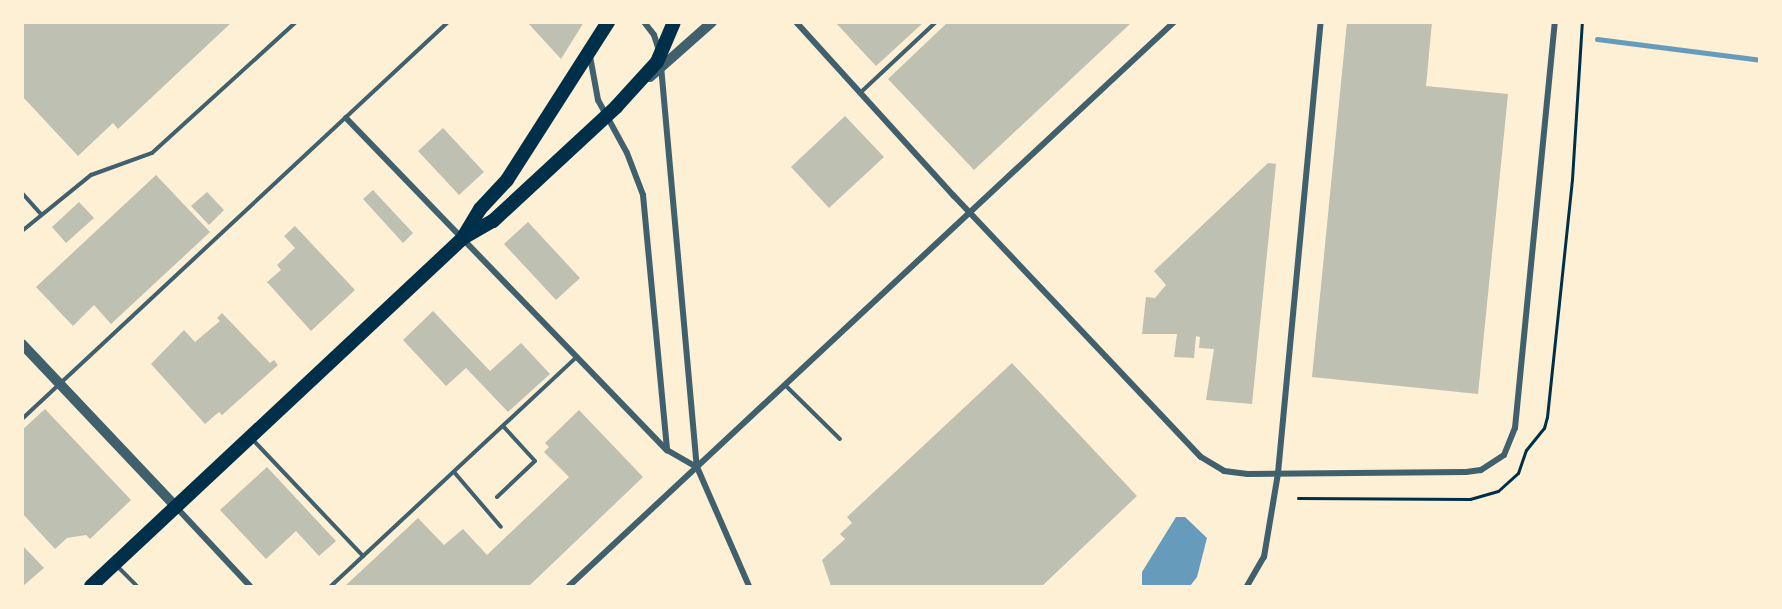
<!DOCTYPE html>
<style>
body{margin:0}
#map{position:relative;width:1782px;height:609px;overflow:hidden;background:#fdf0d5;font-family:"DejaVu Sans",sans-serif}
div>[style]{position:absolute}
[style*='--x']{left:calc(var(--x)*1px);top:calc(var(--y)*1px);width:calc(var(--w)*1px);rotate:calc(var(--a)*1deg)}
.water>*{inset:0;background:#669bbc}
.stream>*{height:5px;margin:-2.5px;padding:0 2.5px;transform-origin:2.5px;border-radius:2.5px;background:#669bbc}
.building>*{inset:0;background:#bec0b2}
.path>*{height:3px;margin:-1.5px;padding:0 1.5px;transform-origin:1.5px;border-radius:1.5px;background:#003049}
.service>*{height:4px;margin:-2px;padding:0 2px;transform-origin:2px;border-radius:2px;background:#3f606c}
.minor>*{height:6px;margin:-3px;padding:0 3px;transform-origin:3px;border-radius:3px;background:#3f606c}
.tertiary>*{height:10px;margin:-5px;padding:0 5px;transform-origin:5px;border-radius:5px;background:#3f606c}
.primary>*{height:14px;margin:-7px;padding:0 7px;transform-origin:7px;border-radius:7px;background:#003049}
span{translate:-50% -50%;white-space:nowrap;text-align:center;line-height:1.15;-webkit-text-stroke:4.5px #fdf0d5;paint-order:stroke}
.frame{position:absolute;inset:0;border:24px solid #fdf0d5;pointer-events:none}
</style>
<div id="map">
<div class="water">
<i style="clip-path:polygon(1176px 517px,1185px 517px,1207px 538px,1197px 577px,1190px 586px,1142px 586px,1142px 572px)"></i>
</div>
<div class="stream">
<i style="--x:1597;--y:39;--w:164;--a:7.3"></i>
</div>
<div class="building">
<i style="clip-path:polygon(22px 22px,232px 22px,118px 129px,113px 123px,78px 156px,22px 96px)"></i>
<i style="clip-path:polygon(527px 22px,584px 22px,561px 59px)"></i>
<i style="clip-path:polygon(835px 22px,924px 22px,876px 66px)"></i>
<i style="clip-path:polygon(948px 22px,1132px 22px,974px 170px,888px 79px)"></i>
<i style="clip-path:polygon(1347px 22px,1432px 22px,1426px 86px,1508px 94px,1478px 394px,1312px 377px)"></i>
<i style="clip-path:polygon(845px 116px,884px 157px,829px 208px,791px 167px)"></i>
<i style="clip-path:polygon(443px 128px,484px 172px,459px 195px,418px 151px)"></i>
<i style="clip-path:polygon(1268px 163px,1276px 164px,1252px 404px,1206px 400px,1214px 349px,1199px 348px,1200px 337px,1196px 336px,1194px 358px,1174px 357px,1177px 334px,1142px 334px,1146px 297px,1155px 298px,1166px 285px,1154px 271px)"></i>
<i style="clip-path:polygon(156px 175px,210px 232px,111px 324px,94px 305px,73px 326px,36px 287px)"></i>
<i style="clip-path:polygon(373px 190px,413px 233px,403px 243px,363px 199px)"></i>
<i style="clip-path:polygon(207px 192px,224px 210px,209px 225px,191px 206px)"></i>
<i style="clip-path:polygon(79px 202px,94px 218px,66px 243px,52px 227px)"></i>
<i style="clip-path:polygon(528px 222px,580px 278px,556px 300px,504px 244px)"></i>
<i style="clip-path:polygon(295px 226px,355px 290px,311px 331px,267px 282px,281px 270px,277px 265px,295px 248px,284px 236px)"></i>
<i style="clip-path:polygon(433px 311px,490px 371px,521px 343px,550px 374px,508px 412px,466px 368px,446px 386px,403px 340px)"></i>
<i style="clip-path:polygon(222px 313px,270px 363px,274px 360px,278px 365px,222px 415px,219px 412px,205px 424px,151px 364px,184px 330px,195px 342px,220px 321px,217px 318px)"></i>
<i style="clip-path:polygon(1012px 363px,1137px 496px,1042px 586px,831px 586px,822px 560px,845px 539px,840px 534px,852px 523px,847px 517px)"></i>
<i style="clip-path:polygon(45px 409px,131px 500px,90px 539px,86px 535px,67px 538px,55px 549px,22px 513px,22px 430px)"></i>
<i style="clip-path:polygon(579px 410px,643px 477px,529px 586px,345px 586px,418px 518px,444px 545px,463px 529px,487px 555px,569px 477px,544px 452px,549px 447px,545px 443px)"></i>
<i style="clip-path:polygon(267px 467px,336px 541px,319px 556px,296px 531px,266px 559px,220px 510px)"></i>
<i style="clip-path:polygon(22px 545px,44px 568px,23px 586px,22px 586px)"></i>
</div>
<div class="path">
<i style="--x:1298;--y:498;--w:172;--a:0.3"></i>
<i style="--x:1470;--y:499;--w:29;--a:-16"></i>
<i style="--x:1498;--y:491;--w:27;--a:-42"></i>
<i style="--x:1518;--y:473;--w:24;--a:-71"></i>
<i style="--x:1526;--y:450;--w:28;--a:-51"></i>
<i style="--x:1544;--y:428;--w:11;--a:-75"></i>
<i style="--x:1547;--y:417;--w:239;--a:-84"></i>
<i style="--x:1572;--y:179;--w:157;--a:-86.4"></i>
</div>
<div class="service">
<i style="--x:860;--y:93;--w:104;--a:-43.1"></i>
<i style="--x:22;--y:193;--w:28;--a:48"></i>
<i style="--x:22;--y:231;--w:89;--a:-39.1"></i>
<i style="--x:91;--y:175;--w:65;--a:-19.8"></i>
<i style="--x:152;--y:153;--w:195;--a:-42.3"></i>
<i style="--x:785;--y:385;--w:77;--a:44.5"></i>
<i style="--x:22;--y:419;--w:582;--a:-42.98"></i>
<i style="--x:253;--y:440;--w:160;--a:46.5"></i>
<i style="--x:454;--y:472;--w:72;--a:49.5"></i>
<i style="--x:497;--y:497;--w:52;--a:-43.5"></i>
<i style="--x:535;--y:461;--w:47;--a:-132.4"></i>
<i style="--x:117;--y:566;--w:28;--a:45"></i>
<i style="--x:331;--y:586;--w:336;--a:-43"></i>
</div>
<div class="minor">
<i style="--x:644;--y:22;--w:16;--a:52"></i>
<i style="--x:654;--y:35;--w:16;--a:72"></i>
<i style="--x:796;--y:22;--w:235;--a:47.8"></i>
<i style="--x:954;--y:196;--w:359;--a:46.6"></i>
<i style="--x:1201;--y:457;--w:27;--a:31"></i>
<i style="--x:1224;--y:471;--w:24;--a:7"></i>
<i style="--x:1248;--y:474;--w:218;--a:-0.5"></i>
<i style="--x:1466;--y:472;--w:15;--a:-8"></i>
<i style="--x:1481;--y:470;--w:27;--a:-33"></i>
<i style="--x:1504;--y:455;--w:29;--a:-68"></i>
<i style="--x:1515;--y:428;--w:408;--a:-84.4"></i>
<i style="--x:590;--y:56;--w:45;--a:79.7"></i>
<i style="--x:598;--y:100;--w:60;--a:61.3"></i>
<i style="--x:627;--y:153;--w:45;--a:69.1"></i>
<i style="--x:643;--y:195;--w:256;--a:84.6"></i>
<i style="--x:661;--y:66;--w:403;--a:84.9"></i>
<i style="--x:697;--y:467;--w:130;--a:66.4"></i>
<i style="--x:346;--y:118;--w:462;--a:46"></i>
<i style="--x:667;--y:450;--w:34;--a:30"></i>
<i style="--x:176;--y:507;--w:108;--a:46.9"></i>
<i style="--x:569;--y:586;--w:827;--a:-42.99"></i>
<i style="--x:1247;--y:586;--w:34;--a:-60"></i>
<i style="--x:1264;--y:557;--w:85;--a:-80.5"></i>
<i style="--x:1278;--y:473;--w:453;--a:-84.6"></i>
</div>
<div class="tertiary">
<i style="--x:650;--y:77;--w:83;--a:-41.6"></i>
<i style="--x:22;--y:344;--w:224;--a:46.6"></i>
</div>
<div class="primary">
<i style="--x:463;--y:238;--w:34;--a:-30"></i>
<i style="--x:493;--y:221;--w:168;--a:-42.8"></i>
<i style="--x:616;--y:107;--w:61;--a:-47.7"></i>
<i style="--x:657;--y:62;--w:43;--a:-67"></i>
<i style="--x:91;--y:586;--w:508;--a:-43.09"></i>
<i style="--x:462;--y:239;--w:35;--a:-59"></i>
<i style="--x:480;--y:209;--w:40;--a:-47"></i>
<i style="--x:507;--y:180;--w:188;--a:-57.4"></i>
</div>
<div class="frame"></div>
</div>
